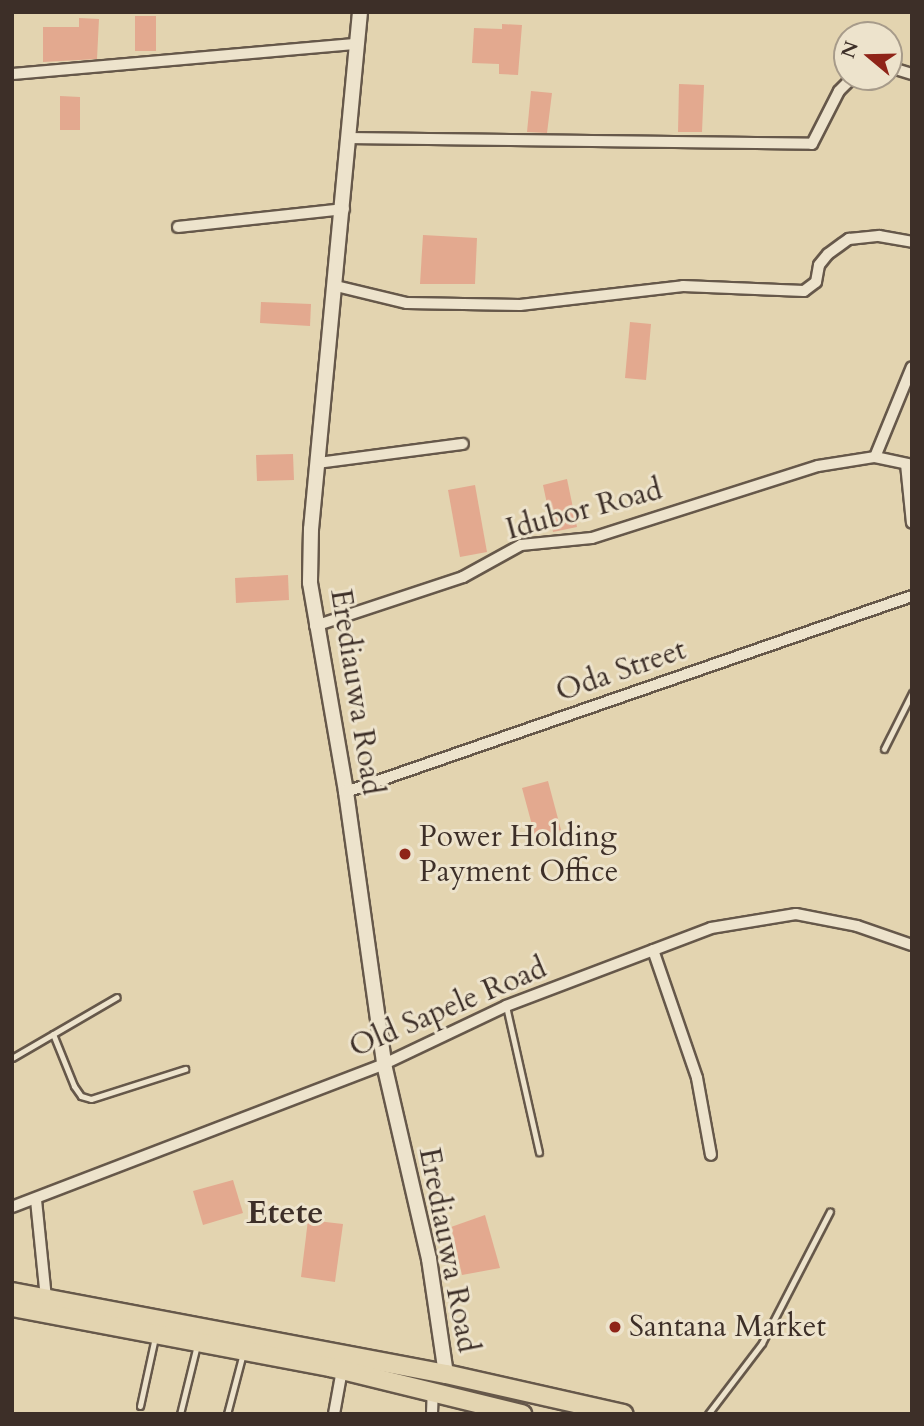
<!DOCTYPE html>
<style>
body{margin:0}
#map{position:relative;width:924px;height:1426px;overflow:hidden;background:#e3d4b0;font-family:Cardo,serif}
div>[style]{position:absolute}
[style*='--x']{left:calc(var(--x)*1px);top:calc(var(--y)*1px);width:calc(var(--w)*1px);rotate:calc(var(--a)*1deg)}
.building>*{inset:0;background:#e3a98f}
.roads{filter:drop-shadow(2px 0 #66584a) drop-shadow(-2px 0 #66584a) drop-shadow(0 2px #66584a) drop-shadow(0 -2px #66584a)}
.service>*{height:5px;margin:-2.5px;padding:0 2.5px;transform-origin:2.5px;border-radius:2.5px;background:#ede3cc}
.minor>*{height:10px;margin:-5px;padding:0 5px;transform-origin:5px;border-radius:5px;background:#ede3cc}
.tertiary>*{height:14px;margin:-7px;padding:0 7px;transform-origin:7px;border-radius:7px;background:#ede3cc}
.trunk>*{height:18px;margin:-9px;padding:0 9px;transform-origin:9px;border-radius:9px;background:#e3d4b0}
.dots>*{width:19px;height:19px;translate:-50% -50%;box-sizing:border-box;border:4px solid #ede3cc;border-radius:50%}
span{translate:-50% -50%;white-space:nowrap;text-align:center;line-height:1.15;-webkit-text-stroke:6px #ede3cc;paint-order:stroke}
.street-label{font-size:30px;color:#3d2f28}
.poi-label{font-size:30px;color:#3d2f28}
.left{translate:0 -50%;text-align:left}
.quarter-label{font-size:33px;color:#3d2f28;font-weight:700}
.frame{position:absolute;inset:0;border:14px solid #3d2f28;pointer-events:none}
.north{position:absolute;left:833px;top:21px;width:70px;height:70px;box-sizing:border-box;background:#ede3cc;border:2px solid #a79b8a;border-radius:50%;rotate:289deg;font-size:19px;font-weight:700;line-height:28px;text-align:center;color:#3d2f28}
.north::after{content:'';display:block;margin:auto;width:24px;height:32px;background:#8f2418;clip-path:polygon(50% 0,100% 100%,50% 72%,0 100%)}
</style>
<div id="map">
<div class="building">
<i style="clip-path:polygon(135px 16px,156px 16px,156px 51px,135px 51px)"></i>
<i style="clip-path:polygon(79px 18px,99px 19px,97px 59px,43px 62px,43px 27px,79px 27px)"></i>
<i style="clip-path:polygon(502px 24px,522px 25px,518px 75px,499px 74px,499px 64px,472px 63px,474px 28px,502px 29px)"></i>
<i style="clip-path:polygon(679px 84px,704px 85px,702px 132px,678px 132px)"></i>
<i style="clip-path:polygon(531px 91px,552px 93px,547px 133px,527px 132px)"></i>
<i style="clip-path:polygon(60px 96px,80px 97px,80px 130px,60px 130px)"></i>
<i style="clip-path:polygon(423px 235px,477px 238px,475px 284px,420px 284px)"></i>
<i style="clip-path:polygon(261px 302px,311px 304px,310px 326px,260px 323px)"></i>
<i style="clip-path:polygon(630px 322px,651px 324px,646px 380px,625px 378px)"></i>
<i style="clip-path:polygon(293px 454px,294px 480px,257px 481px,256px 455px)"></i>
<i style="clip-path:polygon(567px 479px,577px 527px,553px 532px,543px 485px)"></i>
<i style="clip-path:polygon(475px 485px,487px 552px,460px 557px,448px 490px)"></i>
<i style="clip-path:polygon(288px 575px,289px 600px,236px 603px,235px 578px)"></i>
<i style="clip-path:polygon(548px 781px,561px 830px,535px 836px,522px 788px)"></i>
<i style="clip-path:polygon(233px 1180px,243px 1213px,203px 1225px,193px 1191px)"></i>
<i style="clip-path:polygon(485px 1215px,500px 1268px,462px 1275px,451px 1227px)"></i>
<i style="clip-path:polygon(308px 1220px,343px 1224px,335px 1282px,301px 1277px)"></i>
</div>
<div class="roads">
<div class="service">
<i style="--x:884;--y:749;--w:63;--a:-63.4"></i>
<i style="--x:506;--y:1006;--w:150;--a:77.3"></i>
<i style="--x:53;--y:1034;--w:56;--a:68"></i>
<i style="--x:74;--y:1086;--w:12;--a:55"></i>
<i style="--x:81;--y:1096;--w:10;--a:17"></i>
<i style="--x:91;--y:1099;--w:99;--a:-17.7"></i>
<i style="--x:12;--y:1058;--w:121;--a:-30.2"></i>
<i style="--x:140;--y:1406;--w:71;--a:-77.7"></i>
<i style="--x:180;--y:1414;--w:71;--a:-76.2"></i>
<i style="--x:227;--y:1414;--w:63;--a:-75.3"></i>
<i style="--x:708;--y:1414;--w:89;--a:-52.7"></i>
<i style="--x:762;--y:1343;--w:148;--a:-62.7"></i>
</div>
<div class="minor">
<i style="--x:889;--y:67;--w:24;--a:17"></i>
<i style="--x:12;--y:74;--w:347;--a:-5"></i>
<i style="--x:352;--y:138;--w:460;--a:0.7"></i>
<i style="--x:812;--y:144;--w:59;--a:-63"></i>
<i style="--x:839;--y:91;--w:20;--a:-45"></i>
<i style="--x:178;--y:227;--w:167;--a:-6.2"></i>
<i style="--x:336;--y:286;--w:73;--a:13.5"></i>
<i style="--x:407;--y:303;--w:113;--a:1"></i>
<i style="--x:520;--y:305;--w:164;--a:-6.6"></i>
<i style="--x:683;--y:286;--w:121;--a:2.4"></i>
<i style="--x:804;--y:291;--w:15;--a:-37"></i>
<i style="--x:816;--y:282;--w:17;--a:-80"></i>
<i style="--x:819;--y:265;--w:14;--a:-51"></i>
<i style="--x:828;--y:254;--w:26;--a:-36"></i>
<i style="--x:849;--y:239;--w:30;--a:-6"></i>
<i style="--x:879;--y:236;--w:34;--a:10"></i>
<i style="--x:875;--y:457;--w:97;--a:-67.7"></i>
<i style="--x:318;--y:463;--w:146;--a:-7.5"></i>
<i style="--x:906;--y:464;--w:59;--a:84.2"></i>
<i style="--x:315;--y:626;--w:156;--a:-18.3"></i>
<i style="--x:463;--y:577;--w:66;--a:-28.9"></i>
<i style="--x:521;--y:545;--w:71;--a:-5.6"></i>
<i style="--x:592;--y:538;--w:237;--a:-17.7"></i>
<i style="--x:818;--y:466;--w:58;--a:-9"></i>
<i style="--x:875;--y:457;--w:38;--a:12"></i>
<i style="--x:346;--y:792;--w:599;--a:-19.1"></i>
<i style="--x:653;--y:950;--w:135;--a:71"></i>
<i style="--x:697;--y:1078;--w:78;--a:79.7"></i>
<i style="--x:36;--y:1200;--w:100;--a:84.2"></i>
<i style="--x:12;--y:1207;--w:399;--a:-21"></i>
<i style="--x:384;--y:1064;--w:135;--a:-25.4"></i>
<i style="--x:506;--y:1006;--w:219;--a:-20.8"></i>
<i style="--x:711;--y:928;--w:86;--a:-9.4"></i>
<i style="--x:796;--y:914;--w:62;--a:11.1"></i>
<i style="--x:857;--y:926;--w:58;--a:19.1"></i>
<i style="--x:334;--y:1414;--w:45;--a:-79.7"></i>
<i style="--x:432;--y:1414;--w:23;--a:-88"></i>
</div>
<div class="tertiary">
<i style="--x:360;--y:12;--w:519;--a:95.41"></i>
<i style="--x:311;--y:529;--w:54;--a:91.1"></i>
<i style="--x:310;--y:583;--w:212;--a:80.2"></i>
<i style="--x:346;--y:792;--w:275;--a:82"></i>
<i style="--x:384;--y:1064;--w:200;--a:77"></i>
<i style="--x:429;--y:1259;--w:116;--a:81.6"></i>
</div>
<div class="trunk">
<i style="--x:12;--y:1292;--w:442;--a:10.7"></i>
<i style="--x:446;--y:1374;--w:182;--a:12.7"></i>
<i style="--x:12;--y:1307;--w:324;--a:10.7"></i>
<i style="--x:330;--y:1367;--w:198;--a:13.8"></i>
</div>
</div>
<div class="dots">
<i style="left:405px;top:854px;background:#8f2418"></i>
<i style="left:615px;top:1327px;background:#8f2418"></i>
</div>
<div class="street-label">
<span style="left:584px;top:510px;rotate:-15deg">Idubor Road</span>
<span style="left:621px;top:671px;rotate:-19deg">Oda Street</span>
<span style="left:356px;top:692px;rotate:81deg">Erediauwa Road</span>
<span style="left:448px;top:1008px;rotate:-23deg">Old Sapele Road</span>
<span style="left:448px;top:1250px;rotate:79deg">Erediauwa Road</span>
</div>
<div class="poi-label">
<span class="left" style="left:419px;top:854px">Power Holding<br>Payment Office</span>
<span class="left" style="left:629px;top:1327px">Santana Market</span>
</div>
<div class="quarter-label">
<span style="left:285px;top:1213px">Etete</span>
</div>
<div class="frame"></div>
<div class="north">N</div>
</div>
